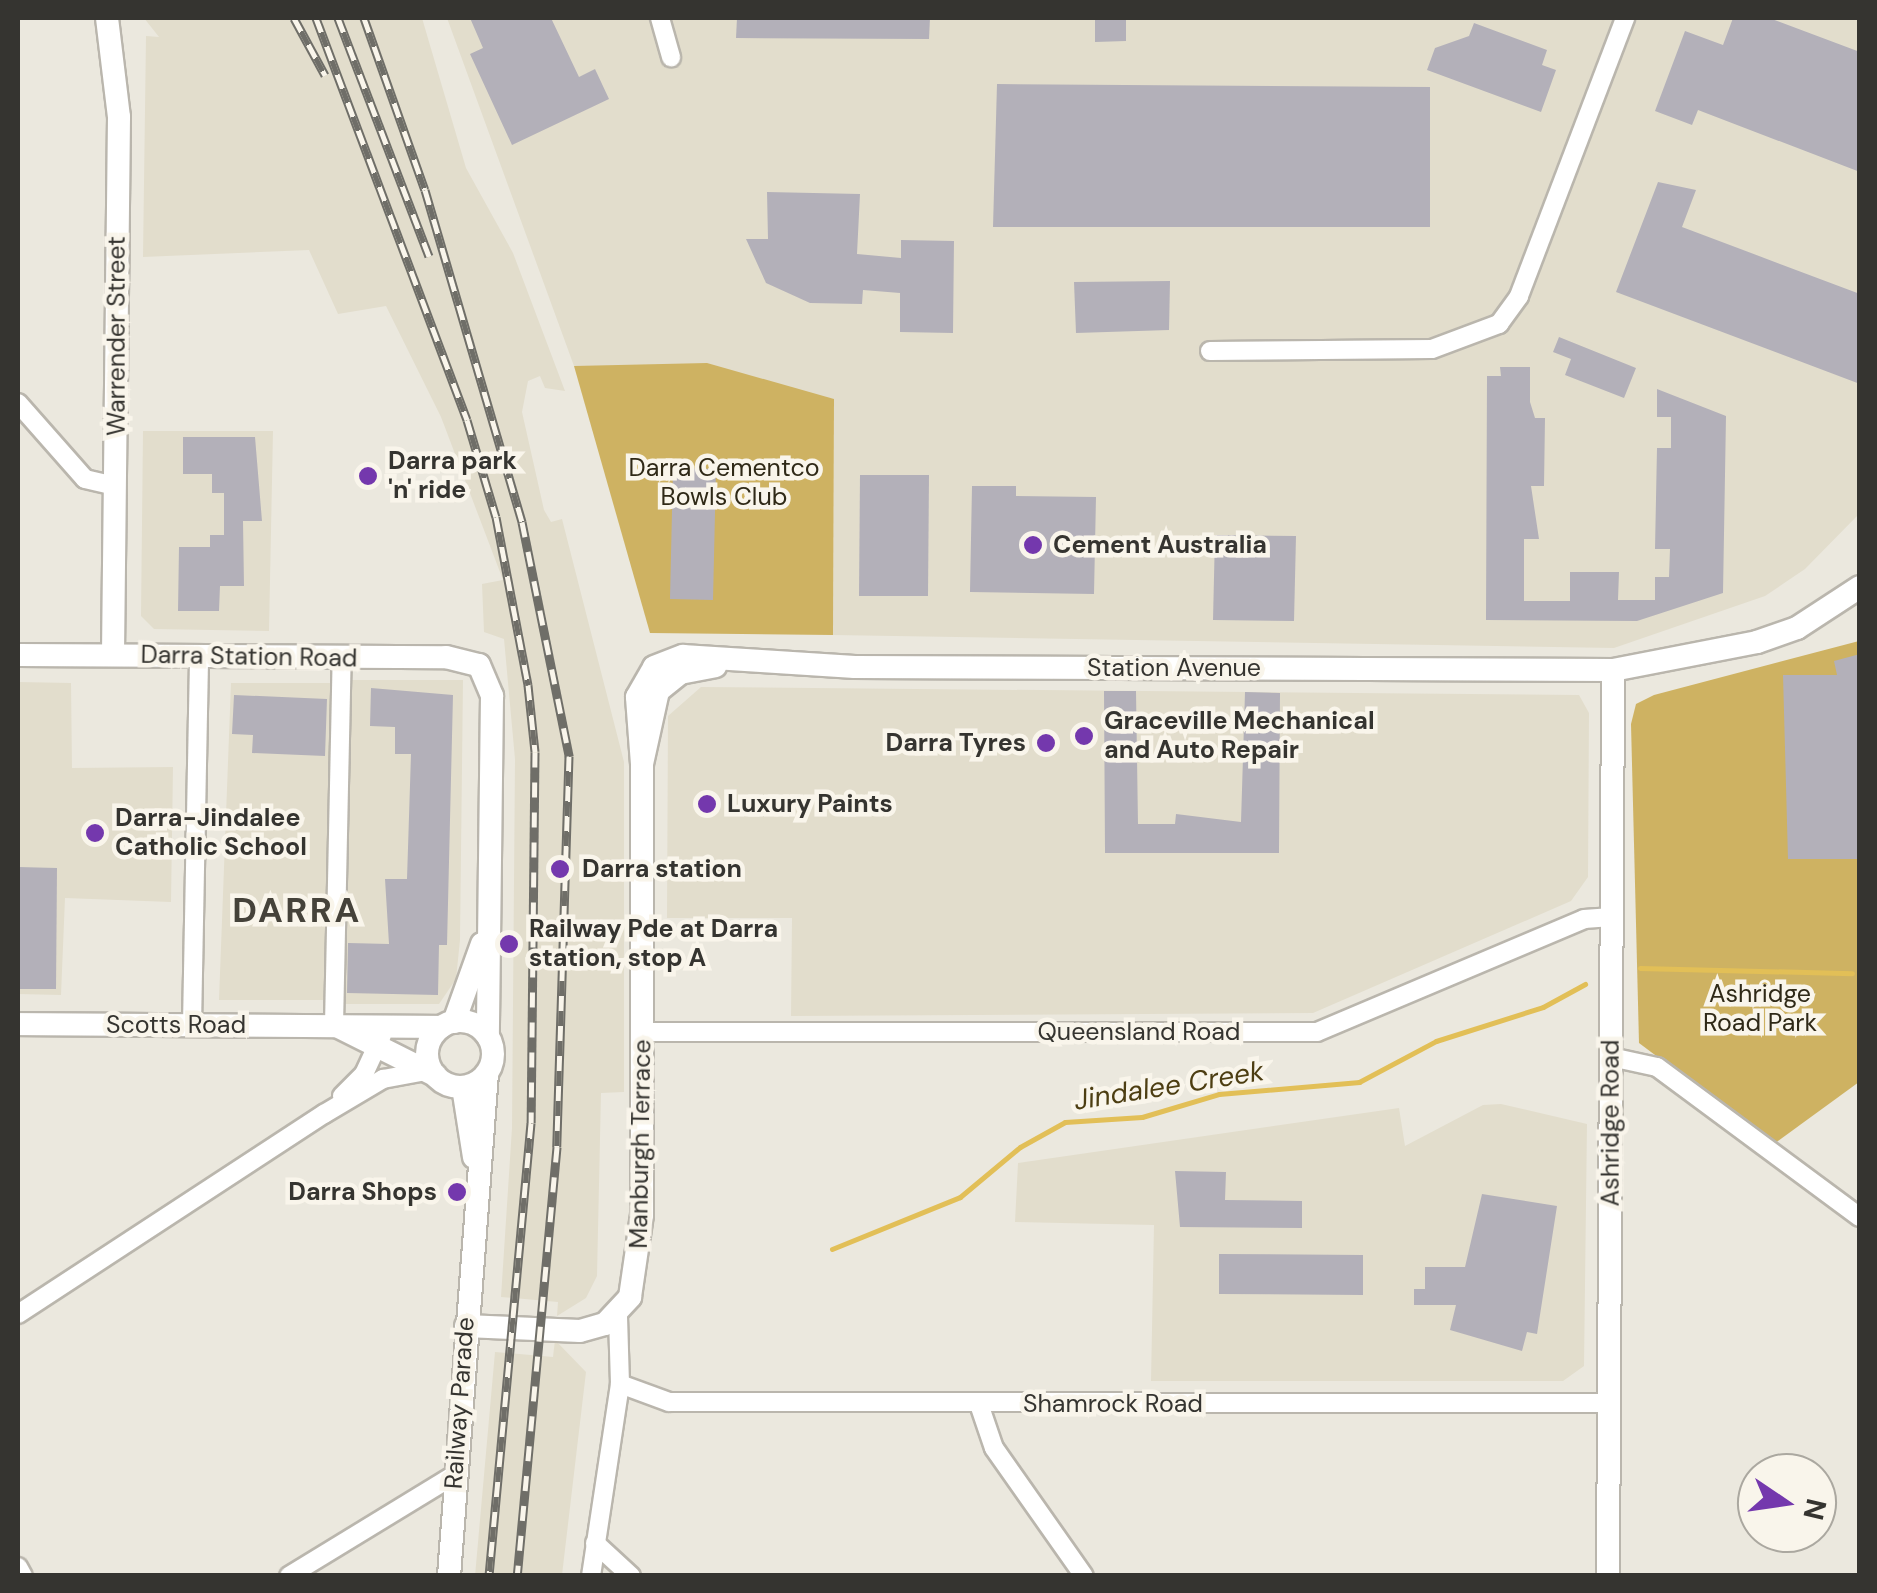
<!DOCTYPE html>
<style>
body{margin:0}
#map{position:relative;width:1877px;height:1593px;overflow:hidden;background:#ebe8de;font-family:"DM Sans",sans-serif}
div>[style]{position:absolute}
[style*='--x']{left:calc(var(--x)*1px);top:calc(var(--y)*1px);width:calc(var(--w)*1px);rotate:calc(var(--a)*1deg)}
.built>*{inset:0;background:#e2ddcc}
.green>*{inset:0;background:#ceb262}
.stream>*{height:5px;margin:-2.5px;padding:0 2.5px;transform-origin:2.5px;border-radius:2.5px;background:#e2bf57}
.building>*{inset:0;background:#b3b0b9}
.roads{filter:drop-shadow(2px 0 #bab6ad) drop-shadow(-2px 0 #bab6ad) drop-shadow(0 2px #bab6ad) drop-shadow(0 -2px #bab6ad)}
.minor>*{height:18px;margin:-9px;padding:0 9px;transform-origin:9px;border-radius:9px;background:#fff}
.tertiary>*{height:22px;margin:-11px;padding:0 11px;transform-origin:11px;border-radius:11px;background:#fff}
.tertiary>.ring{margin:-11px;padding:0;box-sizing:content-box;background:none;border:22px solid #fff;border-radius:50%}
.rail>*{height:9px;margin-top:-4.5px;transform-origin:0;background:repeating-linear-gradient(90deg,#f9f5eb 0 15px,#6f6e68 0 30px);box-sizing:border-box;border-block:2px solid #6f6e68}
.dots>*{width:28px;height:28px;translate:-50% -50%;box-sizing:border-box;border:5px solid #f9f5eb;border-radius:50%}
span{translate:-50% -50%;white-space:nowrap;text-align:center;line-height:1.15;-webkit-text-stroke:9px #f9f5eb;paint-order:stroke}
.street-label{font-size:25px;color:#353430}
.poi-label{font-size:25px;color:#353430;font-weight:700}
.left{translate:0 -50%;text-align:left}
.right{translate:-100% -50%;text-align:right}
.park-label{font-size:25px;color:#2f2917}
.water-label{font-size:28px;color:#4d3e12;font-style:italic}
.district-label{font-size:35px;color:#45423a;font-weight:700;letter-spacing:2.5px}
.frame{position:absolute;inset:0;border:20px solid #353430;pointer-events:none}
.north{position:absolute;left:1737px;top:1453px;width:100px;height:100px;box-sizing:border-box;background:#f9f5eb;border:2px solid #aba8a0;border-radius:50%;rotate:103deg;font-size:28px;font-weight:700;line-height:40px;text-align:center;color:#353430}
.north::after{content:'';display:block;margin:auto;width:35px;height:45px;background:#7438ad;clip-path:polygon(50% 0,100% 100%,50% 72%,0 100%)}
</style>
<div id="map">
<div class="built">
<i style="clip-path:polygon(144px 18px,422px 18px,466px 168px,513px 253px,565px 391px,545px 388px,540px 376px,528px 381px,522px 412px,544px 510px,551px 522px,562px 519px,624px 762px,624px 1092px,601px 1093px,597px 1276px,586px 1298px,557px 1316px,558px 1302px,501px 1297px,512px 1128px,515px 759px,504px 639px,484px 632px,482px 584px,503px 580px,441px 417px,386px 306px,338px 314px,309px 250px,143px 257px,146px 36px,159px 37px)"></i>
<i style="clip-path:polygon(447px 18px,1859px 18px,1859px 514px,1805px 569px,1765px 596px,1614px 648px,833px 635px,834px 399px,574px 366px)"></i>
<i style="clip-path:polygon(143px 431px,273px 431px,269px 631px,154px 629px,141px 616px)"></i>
<i style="clip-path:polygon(350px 680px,463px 680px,460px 940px,456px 979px,439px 1004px,341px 1004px)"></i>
<i style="clip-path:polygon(18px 682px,71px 683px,72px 768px,173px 767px,171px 902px,65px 898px,61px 995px,18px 994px)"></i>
<i style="clip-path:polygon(231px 683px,332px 683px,325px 1000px,219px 1000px)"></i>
<i style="clip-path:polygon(701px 687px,1579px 695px,1589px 713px,1588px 877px,1571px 901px,1313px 1013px,791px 1016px,792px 918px,667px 918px,668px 716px)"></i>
<i style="clip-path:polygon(1501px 1104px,1587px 1124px,1584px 1366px,1563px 1381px,1151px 1381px,1154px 1225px,1015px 1222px,1018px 1163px,1399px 1108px,1405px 1146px,1483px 1105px)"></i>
<i style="clip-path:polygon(555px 1340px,586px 1372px,562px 1575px,475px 1576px,495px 1352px,553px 1357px)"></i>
</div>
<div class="green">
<i style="clip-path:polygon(707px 363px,834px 399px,833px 635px,650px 633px,574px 366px)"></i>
<i style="clip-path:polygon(1859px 641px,1859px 1082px,1774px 1144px,1639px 1043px,1631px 724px,1636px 704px,1654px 695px)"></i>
</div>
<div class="stream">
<i style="--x:1640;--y:968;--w:212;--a:1.4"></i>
<i style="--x:832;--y:1249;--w:138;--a:-22.1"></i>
<i style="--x:960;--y:1197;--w:78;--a:-39.8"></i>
<i style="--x:1020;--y:1147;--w:51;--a:-29.1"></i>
<i style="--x:1065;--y:1122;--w:77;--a:-3.7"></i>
<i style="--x:1142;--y:1117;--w:80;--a:-16.6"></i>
<i style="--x:1219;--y:1094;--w:141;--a:-4.9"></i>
<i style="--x:1359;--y:1082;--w:87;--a:-28"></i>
<i style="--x:1436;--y:1041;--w:112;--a:-17.6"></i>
<i style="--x:1543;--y:1007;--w:48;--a:-28.7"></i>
</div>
<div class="building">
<i style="clip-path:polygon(470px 18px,551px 18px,579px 77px,595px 69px,609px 99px,512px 145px,470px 54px,483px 48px)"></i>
<i style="clip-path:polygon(737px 18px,930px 18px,929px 39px,736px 38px)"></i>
<i style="clip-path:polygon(1095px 18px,1126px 18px,1126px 41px,1095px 42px)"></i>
<i style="clip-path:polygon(1733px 18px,1769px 18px,1860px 52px,1860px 172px,1698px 110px,1692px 125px,1655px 111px,1685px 31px,1723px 45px)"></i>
<i style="clip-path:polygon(1474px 23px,1547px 50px,1542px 65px,1556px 70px,1541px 112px,1427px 70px,1435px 48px,1469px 36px)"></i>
<i style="clip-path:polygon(997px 84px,1430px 87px,1430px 227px,993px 227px)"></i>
<i style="clip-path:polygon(1658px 182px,1696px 190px,1682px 227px,1860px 294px,1860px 384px,1616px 292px)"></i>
<i style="clip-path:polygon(767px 192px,860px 194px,857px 254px,901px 258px,901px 240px,954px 241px,953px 333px,900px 332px,900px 293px,863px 290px,862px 304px,810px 303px,766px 283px,746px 239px,768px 239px)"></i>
<i style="clip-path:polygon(1170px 281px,1169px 330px,1076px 333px,1074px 282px)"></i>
<i style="clip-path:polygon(1559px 337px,1636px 368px,1624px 398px,1565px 375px,1571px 359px,1553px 352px)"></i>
<i style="clip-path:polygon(1500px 367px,1530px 367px,1530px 402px,1535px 418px,1545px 418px,1544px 486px,1531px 486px,1539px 539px,1524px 539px,1524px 601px,1570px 601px,1570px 572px,1619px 572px,1618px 600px,1655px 600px,1655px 577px,1669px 577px,1670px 549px,1655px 549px,1657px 448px,1671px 448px,1671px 417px,1657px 417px,1657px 389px,1726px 416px,1723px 593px,1637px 621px,1486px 620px,1487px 376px,1501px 376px)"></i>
<i style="clip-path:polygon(183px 437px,255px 437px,262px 521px,243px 521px,244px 586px,220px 586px,219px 611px,178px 611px,179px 547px,210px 547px,210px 535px,224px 535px,224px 493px,212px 493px,212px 474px,183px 474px)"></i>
<i style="clip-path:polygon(673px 468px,716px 469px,713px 600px,670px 599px)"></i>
<i style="clip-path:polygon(860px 475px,929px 475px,928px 596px,859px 596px)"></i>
<i style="clip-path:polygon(972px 486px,1016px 486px,1016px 496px,1096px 497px,1094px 594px,970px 592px)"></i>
<i style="clip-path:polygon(1215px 535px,1296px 536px,1294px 621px,1213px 620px)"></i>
<i style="clip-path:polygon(1860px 654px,1860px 859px,1788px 859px,1783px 675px,1837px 675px,1834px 661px)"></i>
<i style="clip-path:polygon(371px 688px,453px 695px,447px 945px,439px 945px,438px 995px,347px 993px,348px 943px,389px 944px,385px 879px,407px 879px,411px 754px,395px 754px,395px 727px,370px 726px)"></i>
<i style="clip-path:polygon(1104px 691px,1136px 691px,1138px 824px,1175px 824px,1176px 814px,1241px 822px,1245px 692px,1280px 693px,1279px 853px,1105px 853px)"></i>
<i style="clip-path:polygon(234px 695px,327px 699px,325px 756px,252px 753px,253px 735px,232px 734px)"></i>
<i style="clip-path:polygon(18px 867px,57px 868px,56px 989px,18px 989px)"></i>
<i style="clip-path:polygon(1175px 1171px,1226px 1172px,1225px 1200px,1302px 1201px,1302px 1228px,1180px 1227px)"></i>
<i style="clip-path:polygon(1482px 1194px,1557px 1206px,1537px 1334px,1527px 1332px,1522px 1351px,1450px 1330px,1456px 1305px,1414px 1305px,1414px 1289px,1425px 1289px,1425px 1267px,1465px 1267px)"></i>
<i style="clip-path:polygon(1219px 1254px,1363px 1255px,1363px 1295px,1219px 1294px)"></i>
</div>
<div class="roads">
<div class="minor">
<i style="--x:660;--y:18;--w:41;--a:74.2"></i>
<i style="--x:1210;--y:351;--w:222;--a:-0.5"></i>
<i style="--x:1432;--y:349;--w:72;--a:-20.5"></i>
<i style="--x:1499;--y:324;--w:34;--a:-54"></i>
<i style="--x:1519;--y:296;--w:298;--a:-69.1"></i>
<i style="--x:18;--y:403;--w:101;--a:48.6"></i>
<i style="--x:85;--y:479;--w:32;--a:13"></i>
<i style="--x:192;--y:1025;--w:369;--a:-88.9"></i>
<i style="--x:334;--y:1025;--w:367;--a:-88.8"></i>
<i style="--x:644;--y:1032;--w:673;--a:0"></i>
<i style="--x:1317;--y:1032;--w:290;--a:-22.9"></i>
<i style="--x:1584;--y:919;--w:28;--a:-4"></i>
<i style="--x:1611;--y:1057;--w:47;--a:12.3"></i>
<i style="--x:1657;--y:1067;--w:252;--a:36.5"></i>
<i style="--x:342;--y:1096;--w:31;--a:-45"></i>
<i style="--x:364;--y:1074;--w:43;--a:-65.2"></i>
<i style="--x:18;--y:1314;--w:366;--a:-33.2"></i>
<i style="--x:324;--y:1114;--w:69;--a:-30.7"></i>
<i style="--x:383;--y:1079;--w:44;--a:-10.5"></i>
<i style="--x:620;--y:1384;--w:52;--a:20.2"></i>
<i style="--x:669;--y:1402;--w:940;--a:0.06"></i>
<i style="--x:979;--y:1404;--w:46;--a:71.2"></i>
<i style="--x:994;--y:1448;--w:156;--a:54.9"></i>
<i style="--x:595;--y:1543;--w:49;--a:42.5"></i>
<i style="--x:18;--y:1567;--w:10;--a:61"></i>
<i style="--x:289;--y:1576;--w:192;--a:-31.4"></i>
<i style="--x:591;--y:1576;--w:194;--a:-81.4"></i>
<i style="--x:620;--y:1384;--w:69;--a:-91.7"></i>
</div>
<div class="tertiary">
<i style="--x:107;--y:18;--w:100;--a:83.1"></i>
<i style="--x:119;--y:117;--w:538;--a:90.64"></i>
<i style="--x:18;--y:655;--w:428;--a:0.3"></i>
<i style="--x:446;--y:657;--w:34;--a:14"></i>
<i style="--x:479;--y:665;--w:34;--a:67"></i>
<i style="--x:492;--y:696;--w:340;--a:90.7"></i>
<i style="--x:642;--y:764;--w:67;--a:-94.3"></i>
<i style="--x:637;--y:697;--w:34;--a:-60"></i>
<i style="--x:654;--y:667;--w:31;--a:-21"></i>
<i style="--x:683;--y:656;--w:172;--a:3.7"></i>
<i style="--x:855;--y:667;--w:758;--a:0.23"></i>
<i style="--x:1613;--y:670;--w:147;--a:-11"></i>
<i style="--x:1757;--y:642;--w:42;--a:-19.3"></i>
<i style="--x:1797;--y:628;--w:75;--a:-33.1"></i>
<i class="ring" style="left:427px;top:1021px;width:44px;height:44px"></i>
<i style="--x:454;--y:1022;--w:83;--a:-70.3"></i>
<i style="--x:18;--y:1024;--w:423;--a:0.4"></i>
<i style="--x:335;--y:1025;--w:112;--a:26.6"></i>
<i style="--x:463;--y:1087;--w:71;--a:81.1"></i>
<i style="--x:466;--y:1326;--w:114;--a:2.5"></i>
<i style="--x:580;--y:1331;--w:26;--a:-16"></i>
<i style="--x:605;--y:1324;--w:37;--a:-47"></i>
<i style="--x:630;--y:1297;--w:83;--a:-81.7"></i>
<i style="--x:642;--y:1215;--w:451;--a:-90"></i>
<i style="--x:642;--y:764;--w:75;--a:-77.6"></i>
<i style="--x:658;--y:691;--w:28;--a:-39"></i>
<i style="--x:680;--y:673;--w:36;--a:-11"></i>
<i style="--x:449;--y:1576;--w:504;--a:-85.68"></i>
<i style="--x:1608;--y:1576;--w:906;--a:-89.68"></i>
</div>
</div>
<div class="rail">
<i style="--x:294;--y:18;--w:65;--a:61.5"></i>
<i style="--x:316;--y:18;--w:429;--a:69.4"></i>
<i style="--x:467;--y:420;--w:101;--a:73.4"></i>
<i style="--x:496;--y:517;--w:171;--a:79.2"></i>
<i style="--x:528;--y:685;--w:67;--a:84"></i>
<i style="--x:535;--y:752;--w:371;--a:90.6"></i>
<i style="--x:531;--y:1123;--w:455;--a:95.3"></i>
<i style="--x:338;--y:18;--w:255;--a:69.1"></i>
<i style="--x:364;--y:18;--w:182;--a:70.5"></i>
<i style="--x:425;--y:190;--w:346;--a:73.7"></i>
<i style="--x:522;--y:522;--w:239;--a:78.6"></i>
<i style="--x:569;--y:756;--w:391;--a:91.8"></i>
<i style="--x:557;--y:1147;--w:431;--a:95.3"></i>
</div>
<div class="dots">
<i style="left:368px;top:476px;background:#7438ad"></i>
<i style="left:1033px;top:545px;background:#7438ad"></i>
<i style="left:1084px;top:736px;background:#7438ad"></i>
<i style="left:1046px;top:743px;background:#7438ad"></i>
<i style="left:707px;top:804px;background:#7438ad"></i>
<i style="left:95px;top:833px;background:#7438ad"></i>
<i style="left:560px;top:869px;background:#7438ad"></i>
<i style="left:509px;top:944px;background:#7438ad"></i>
<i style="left:457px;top:1192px;background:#7438ad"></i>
</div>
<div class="street-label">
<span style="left:117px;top:336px;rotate:-90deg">Warrender Street</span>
<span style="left:249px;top:657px;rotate:1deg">Darra Station Road</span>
<span style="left:1174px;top:668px">Station Avenue</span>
<span style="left:176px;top:1025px">Scotts Road</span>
<span style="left:1139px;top:1032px">Queensland Road</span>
<span style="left:1611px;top:1123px;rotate:-90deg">Ashridge Road</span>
<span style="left:641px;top:1144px;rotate:-89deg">Manburgh Terrace</span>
<span style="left:460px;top:1403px;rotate:-86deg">Railway Parade</span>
<span style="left:1113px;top:1404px">Shamrock Road</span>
</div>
<div class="poi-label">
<span class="left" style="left:388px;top:476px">Darra park<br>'n' ride</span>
<span class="left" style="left:1053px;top:545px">Cement Australia</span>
<span class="left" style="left:1104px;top:736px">Graceville Mechanical<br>and Auto Repair</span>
<span class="right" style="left:1026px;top:743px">Darra Tyres</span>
<span class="left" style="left:727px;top:804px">Luxury Paints</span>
<span class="left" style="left:115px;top:833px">Darra-Jindalee<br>Catholic School</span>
<span class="left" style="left:582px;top:869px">Darra station</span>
<span class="left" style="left:529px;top:944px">Railway Pde at Darra<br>station, stop A</span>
<span class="right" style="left:437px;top:1192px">Darra Shops</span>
</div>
<div class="park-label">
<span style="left:724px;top:483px">Darra Cementco<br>Bowls Club</span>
<span style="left:1760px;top:1009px">Ashridge<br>Road Park</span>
</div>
<div class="water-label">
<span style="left:1169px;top:1086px;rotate:-9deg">Jindalee Creek</span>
</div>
<div class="district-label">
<span style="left:297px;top:910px">DARRA</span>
</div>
<div class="frame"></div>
<div class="north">N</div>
</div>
